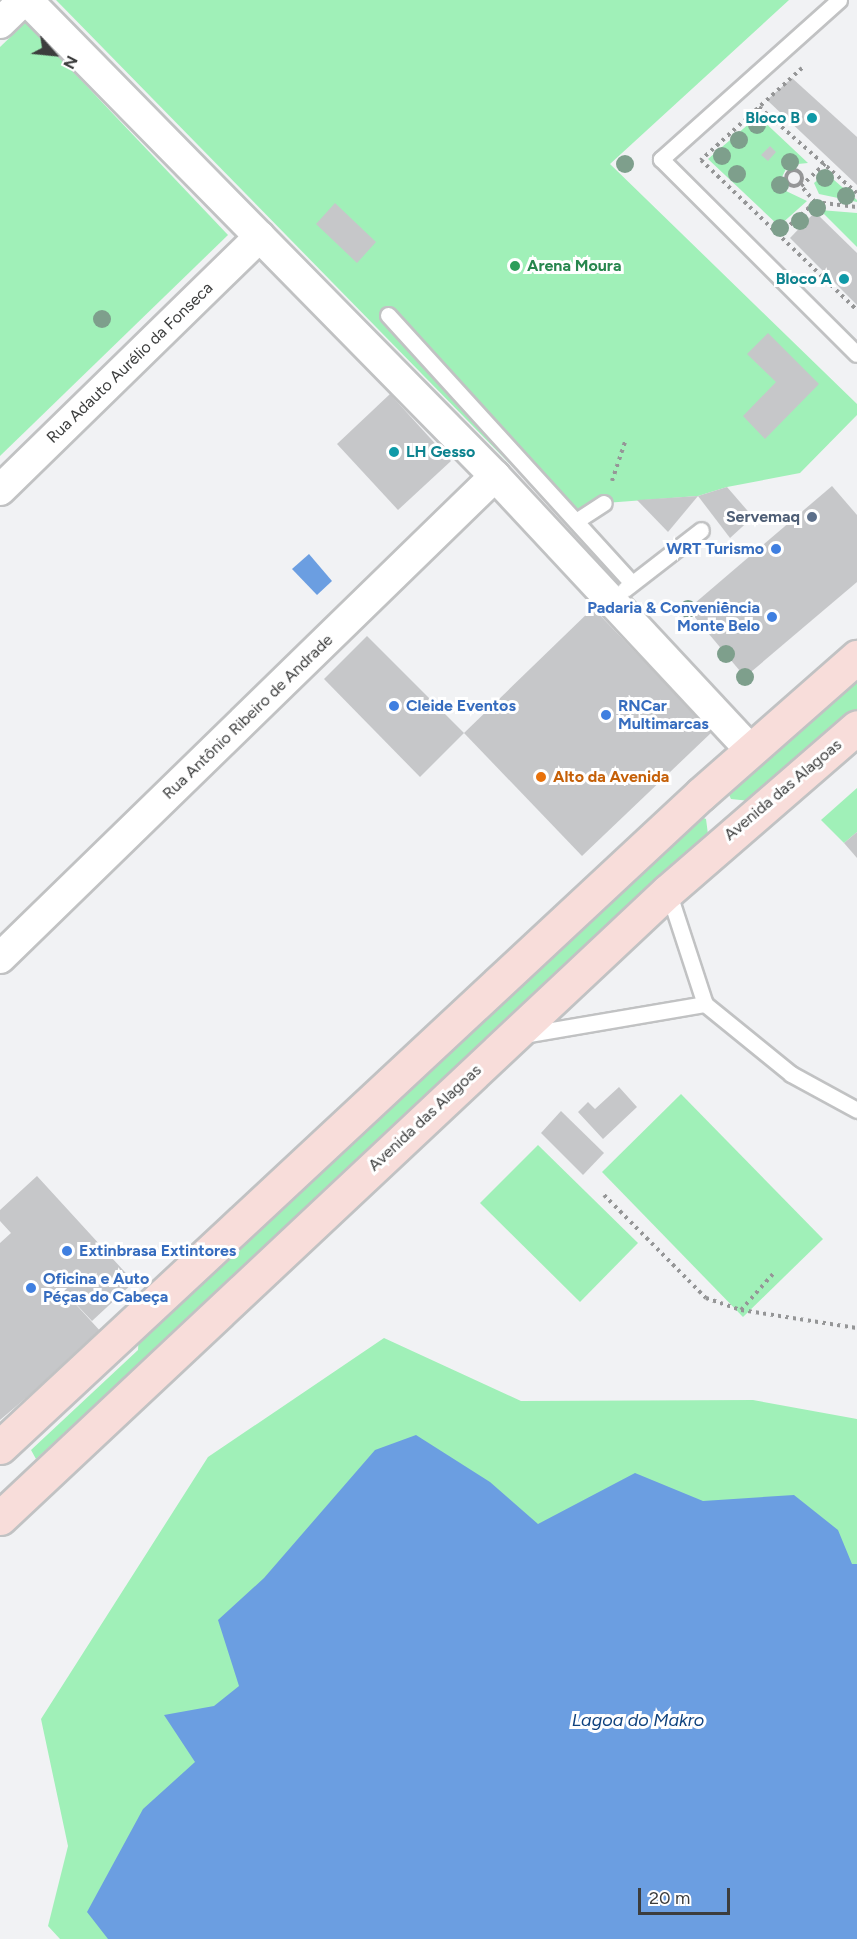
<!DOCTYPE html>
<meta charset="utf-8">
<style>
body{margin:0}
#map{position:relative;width:857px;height:1939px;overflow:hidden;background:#f1f2f4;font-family:Figtree,sans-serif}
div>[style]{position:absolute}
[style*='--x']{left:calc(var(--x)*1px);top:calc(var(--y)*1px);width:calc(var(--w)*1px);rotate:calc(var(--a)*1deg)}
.green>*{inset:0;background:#a0f0b8}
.water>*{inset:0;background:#6b9ee1}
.building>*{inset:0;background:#c6c7c9}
.path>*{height:4px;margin-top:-2px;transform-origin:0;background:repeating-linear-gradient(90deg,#959697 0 3px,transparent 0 7.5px)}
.path>.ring{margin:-2px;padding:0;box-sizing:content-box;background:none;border:4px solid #959697;border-radius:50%}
.roads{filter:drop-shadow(2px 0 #c1c2c3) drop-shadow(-2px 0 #c1c2c3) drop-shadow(0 2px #c1c2c3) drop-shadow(0 -2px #c1c2c3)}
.lane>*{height:15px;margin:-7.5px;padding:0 7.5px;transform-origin:7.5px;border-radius:7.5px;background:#fff}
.street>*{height:30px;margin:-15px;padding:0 15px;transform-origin:15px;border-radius:15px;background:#fff}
.secondary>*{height:33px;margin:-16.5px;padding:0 16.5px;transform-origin:16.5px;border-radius:16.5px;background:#f8ddda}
.trees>*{width:18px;height:18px;margin:-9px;border-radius:50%;background:#7e9f8c}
.dots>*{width:16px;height:16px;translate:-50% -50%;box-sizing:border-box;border:3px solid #fff;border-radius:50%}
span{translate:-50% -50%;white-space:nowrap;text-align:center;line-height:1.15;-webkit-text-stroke:6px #fff;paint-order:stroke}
.culture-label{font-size:16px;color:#0d838f;font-weight:700}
.right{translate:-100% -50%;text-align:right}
.left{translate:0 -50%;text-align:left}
.leisure-label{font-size:16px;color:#27864d;font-weight:700}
.street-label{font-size:16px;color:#3c3d3d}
.service-label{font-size:16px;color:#4e5e75;font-weight:700}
.shop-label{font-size:16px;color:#366cbe;font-weight:700}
.food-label{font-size:16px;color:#c56008;font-weight:700}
.water-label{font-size:18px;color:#10437f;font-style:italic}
.north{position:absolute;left:24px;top:24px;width:60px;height:60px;-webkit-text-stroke:4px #fff;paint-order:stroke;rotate:117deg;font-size:16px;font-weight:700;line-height:24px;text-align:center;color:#3c3d3d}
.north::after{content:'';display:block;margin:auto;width:21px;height:27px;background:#3c3d3d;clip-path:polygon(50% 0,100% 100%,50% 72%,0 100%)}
.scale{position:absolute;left:638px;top:1888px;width:92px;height:27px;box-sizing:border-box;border:3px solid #3c3d3d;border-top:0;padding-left:8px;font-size:18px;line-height:21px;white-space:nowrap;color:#3c3d3d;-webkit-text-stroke:4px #fff;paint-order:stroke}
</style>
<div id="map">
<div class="green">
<i style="clip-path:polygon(56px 0,789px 0,610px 164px,857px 404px,857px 415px,800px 473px,727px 487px,698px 496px,605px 503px,560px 515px)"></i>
<i style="clip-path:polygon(26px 22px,228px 235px,0 456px,0 47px)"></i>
<i style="clip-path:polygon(758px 116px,808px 163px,788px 165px,781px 179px,786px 191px,807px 201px,779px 226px,708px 159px)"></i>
<i style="clip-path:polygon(826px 173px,857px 200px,857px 202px,819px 194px,814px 183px)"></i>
<i style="clip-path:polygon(820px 210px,857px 213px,857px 247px)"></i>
<i style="clip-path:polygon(857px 672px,857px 712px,750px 801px,731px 799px,723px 782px)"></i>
<i style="clip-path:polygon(857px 788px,857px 832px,844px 843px,821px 820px)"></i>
<i style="clip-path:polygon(694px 814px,706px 819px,709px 842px,36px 1459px,31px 1450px,138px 1350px,139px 1333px)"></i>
<i style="clip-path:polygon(681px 1094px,823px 1239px,743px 1317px,602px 1172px)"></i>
<i style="clip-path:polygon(538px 1145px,638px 1243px,580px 1302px,480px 1203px)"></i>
<i style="clip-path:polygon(384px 1338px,521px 1401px,753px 1400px,857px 1419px,857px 1939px,60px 1939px,48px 1926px,68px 1846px,41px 1719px,208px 1457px)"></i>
</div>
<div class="water">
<i style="clip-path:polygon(309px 554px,332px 581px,317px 595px,292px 569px)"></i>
<i style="clip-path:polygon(416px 1435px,490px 1482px,538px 1524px,635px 1473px,703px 1501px,794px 1495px,838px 1530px,852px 1564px,857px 1564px,857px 1939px,108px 1939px,87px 1912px,143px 1809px,195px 1762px,164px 1715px,214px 1706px,239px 1686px,218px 1620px,264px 1578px,375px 1450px)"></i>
</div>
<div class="building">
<i style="clip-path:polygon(792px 78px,857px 137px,857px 185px,767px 100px)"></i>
<i style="clip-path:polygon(770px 146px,776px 152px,768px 161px,761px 155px)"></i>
<i style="clip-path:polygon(335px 203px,376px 242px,357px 263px,316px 224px)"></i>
<i style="clip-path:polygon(815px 212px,857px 253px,857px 305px,790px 238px)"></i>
<i style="clip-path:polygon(768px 333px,819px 384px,765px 439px,743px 416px,776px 382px,747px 354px)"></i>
<i style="clip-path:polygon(390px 394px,451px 461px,398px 510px,337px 444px)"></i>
<i style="clip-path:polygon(832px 486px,857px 515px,857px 582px,745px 677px,688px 609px)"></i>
<i style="clip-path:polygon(727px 487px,753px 517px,730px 538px,698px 496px)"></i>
<i style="clip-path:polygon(698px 496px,668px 532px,637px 500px)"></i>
<i style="clip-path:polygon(593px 608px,712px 732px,582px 856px,464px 733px)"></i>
<i style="clip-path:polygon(367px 636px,464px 733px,420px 777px,324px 679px)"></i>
<i style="clip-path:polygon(857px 832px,857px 858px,844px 843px)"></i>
<i style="clip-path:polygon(619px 1087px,637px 1107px,603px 1139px,578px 1112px,588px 1102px,595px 1109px)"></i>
<i style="clip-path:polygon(561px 1111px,604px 1153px,583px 1175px,541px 1133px)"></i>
<i style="clip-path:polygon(37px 1176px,134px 1282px,92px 1321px,59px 1286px,102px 1333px,0 1420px,0 1243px,11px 1233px,0 1221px,0 1210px)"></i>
</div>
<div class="path">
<i style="--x:802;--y:68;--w:137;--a:137.7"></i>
<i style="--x:701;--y:160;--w:216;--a:43.9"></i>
<i style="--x:759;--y:107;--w:130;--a:41.3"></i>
<i class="ring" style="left:786px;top:170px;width:12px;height:12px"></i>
<i style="--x:815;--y:202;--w:42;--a:6.8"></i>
<i style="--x:779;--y:235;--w:49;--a:-42.5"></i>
<i style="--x:815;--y:202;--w:21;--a:-131"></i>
<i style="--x:801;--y:186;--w:33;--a:-43"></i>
<i style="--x:612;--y:481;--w:44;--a:-71.6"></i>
<i style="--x:604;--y:1195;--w:145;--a:45.3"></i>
<i style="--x:706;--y:1298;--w:37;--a:19"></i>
<i style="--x:741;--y:1310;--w:117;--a:8.8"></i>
<i style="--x:741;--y:1310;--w:48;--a:-48.4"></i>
</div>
<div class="roads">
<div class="lane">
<i style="--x:839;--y:0;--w:239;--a:138.2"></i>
<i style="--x:661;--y:159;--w:276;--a:44.9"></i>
<i style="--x:388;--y:315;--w:362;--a:47.7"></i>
<i style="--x:576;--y:521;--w:33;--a:-33"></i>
<i style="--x:625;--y:589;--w:96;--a:-37.8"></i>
<i style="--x:668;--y:891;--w:119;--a:71.9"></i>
<i style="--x:523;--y:1035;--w:185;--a:-9.7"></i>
<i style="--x:705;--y:1004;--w:111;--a:39.1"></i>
<i style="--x:791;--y:1074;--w:75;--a:28.6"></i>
</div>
<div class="street">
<i style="--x:27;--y:0;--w:668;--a:45.49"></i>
<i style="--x:495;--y:476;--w:374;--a:47"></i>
<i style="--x:0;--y:23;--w:33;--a:-44"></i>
<i style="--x:0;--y:490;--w:363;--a:-44.3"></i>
<i style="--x:0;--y:958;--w:691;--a:-44.24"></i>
</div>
<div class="secondary">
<i style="--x:0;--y:1447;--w:958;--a:-42.97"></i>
<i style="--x:701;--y:794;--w:208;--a:-41.3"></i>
<i style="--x:0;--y:1518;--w:916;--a:-43.19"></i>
<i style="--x:668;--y:891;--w:250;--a:-40.9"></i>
</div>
</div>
<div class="trees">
<i style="left:757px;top:125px"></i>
<i style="left:739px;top:140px"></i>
<i style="left:722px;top:156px"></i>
<i style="left:790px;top:162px"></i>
<i style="left:625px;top:164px"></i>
<i style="left:737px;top:174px"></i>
<i style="left:825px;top:178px"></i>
<i style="left:780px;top:185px"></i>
<i style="left:846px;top:196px"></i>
<i style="left:817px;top:208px"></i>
<i style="left:800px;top:221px"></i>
<i style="left:780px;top:228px"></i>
<i style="left:102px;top:319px"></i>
<i style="left:688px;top:609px"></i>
<i style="left:726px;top:654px"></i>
<i style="left:745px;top:677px"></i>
</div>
<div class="dots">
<i style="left:812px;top:118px;background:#0f9aa8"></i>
<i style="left:515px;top:266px;background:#2e9e5b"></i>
<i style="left:844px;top:279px;background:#0f9aa8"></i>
<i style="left:394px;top:452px;background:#0f9aa8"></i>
<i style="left:812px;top:517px;background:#5c6f8a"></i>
<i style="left:776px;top:549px;background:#3f7fe0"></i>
<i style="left:772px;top:617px;background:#3f7fe0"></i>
<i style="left:394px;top:706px;background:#3f7fe0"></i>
<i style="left:606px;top:715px;background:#3f7fe0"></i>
<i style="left:541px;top:777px;background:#e8710a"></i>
<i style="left:67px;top:1251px;background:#3f7fe0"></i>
<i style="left:31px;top:1288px;background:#3f7fe0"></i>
</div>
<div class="culture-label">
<span class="right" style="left:800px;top:118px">Bloco B</span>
<span class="right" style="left:832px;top:279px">Bloco A</span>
<span class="left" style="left:406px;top:452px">LH Gesso</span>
</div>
<div class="leisure-label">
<span class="left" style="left:527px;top:266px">Arena Moura</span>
</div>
<div class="street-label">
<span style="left:130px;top:363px;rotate:-44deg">Rua Adauto Aurélio da Fonseca</span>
<span style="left:248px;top:717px;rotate:-44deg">Rua Antônio Ribeiro de Andrade</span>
<span style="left:783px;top:790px;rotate:-40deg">Avenida das Alagoas</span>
<span style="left:425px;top:1118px;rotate:-43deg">Avenida das Alagoas</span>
</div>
<div class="service-label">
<span class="right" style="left:800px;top:517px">Servemaq</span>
</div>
<div class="shop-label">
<span class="right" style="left:764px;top:549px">WRT Turismo</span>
<span class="right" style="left:760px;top:617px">Padaria &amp; Conveniência<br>Monte Belo</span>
<span class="left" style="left:406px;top:706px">Cleide Eventos</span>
<span class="left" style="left:618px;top:715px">RNCar<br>Multimarcas</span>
<span class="left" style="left:79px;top:1251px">Extinbrasa Extintores</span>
<span class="left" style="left:43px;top:1288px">Oficina e Auto<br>Péças do Cabeça</span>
</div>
<div class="food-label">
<span class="left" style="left:553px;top:777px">Alto da Avenida</span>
</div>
<div class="water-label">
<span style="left:638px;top:1720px">Lagoa do Makro</span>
</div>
<div class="north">N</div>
<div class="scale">20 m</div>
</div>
